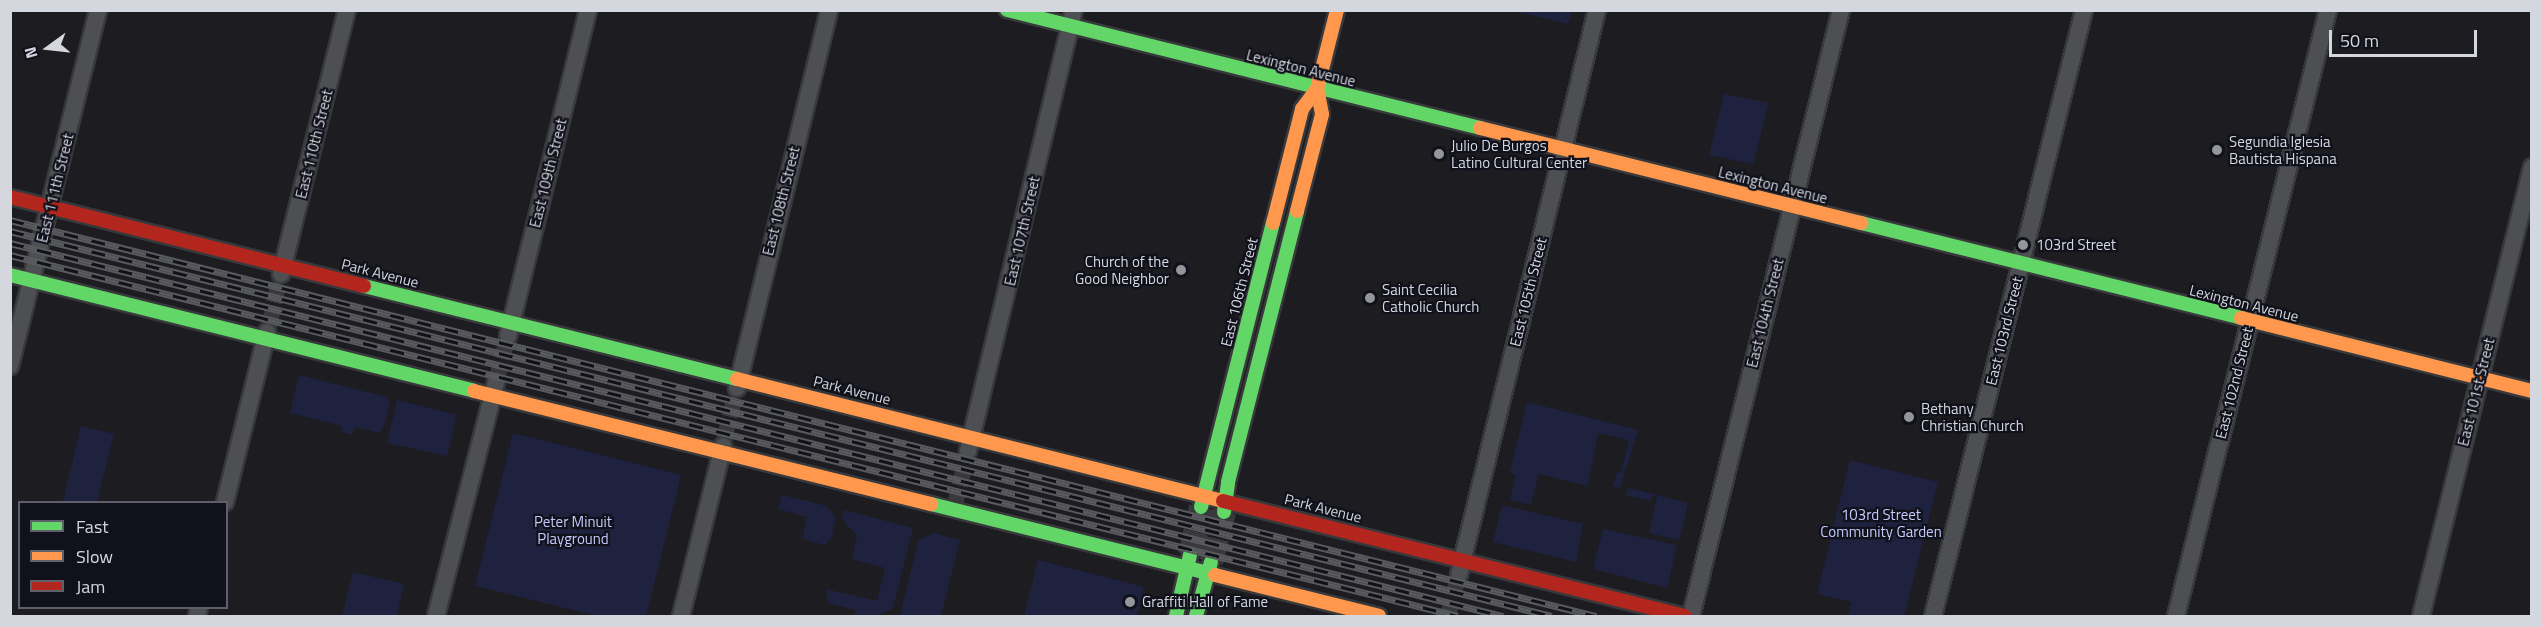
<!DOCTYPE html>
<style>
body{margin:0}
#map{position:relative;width:2542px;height:627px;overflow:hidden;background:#1c1c21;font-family:"Titillium Web",sans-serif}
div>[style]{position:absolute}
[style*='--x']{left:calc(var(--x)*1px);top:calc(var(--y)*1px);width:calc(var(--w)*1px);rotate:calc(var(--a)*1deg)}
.green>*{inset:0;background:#1f223e}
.street-tunnel>*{height:16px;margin-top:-8px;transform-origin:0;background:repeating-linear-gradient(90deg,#38383d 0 16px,transparent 0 24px)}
.secondary-tunnel>*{height:24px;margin-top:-12px;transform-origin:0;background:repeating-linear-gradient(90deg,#38383d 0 24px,transparent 0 36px)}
.roads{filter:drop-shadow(2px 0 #38393c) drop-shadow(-2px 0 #38393c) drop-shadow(0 2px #38393c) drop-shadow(0 -2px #38393c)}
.street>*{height:16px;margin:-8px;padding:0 8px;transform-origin:8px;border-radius:8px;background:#4e4f52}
.fast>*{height:14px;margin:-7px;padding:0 7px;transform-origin:7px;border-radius:7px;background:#63d668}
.slow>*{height:14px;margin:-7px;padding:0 7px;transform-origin:7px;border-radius:7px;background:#ff974d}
.jam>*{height:14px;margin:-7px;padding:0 7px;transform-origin:7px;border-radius:7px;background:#b3261e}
.rail>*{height:7px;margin-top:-3.5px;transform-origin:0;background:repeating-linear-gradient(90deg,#10111b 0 14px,#595a5d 0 28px);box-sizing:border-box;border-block:2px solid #595a5d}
.dots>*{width:16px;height:16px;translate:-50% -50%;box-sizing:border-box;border:3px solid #10111b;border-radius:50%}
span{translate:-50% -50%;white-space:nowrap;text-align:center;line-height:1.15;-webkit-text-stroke:4.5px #10111b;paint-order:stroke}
.street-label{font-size:15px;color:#d5d7de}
.poi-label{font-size:15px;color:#d5d7de}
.left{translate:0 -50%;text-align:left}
.right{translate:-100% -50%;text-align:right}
.park-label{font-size:15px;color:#c1cafa}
.frame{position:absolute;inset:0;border:12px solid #d5d7de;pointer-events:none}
.legend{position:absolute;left:18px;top:501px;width:210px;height:108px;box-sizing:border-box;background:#10111b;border:2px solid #5f6069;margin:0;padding:8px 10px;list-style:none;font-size:18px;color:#d5d7de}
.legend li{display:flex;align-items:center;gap:12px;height:30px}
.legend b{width:30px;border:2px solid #5f6069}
.north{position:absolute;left:18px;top:18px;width:60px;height:60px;-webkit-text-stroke:4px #10111b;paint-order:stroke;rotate:255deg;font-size:16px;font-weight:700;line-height:24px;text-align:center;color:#d5d7de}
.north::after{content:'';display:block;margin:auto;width:21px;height:27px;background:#d5d7de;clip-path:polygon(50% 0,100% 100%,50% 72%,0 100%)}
.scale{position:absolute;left:2329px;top:30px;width:148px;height:27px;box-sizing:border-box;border:3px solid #d5d7de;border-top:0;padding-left:8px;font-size:18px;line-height:21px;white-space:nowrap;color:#d5d7de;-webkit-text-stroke:4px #10111b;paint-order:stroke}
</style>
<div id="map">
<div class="green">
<i style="clip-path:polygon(1514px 11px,1572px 10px,1572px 11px,1568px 24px)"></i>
<i style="clip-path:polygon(1724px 94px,1769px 103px,1753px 164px,1709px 155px)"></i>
<i style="clip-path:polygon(299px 375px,387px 397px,390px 403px,384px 426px,379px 433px,355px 427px,352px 435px,341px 432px,342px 426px,290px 413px)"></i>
<i style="clip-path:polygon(397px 400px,457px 415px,447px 456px,387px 443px)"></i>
<i style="clip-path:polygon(1527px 402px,1638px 430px,1620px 488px,1613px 486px,1617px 472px,1621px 473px,1629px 440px,1598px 433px,1588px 486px,1539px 474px,1531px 505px,1510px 500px,1516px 475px,1510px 472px)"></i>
<i style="clip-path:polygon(81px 426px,114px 434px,97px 502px,63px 502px)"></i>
<i style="clip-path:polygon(513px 433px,681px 475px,646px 616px,597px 616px,475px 586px)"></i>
<i style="clip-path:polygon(1850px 460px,1938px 482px,1904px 616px,1848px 616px,1852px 602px,1817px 594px)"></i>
<i style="clip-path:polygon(1629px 488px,1688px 503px,1679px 540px,1649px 533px,1657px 497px,1652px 496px,1651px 501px,1625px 495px)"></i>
<i style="clip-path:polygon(782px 495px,827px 506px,836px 517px,831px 539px,825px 545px,802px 539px,807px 517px,778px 509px)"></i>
<i style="clip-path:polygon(1502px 505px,1583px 524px,1576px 562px,1493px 542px)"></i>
<i style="clip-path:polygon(844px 510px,913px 528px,893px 608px,878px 616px,855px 615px,855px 610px,828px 603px,826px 589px,877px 601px,885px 568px,852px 559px,857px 536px,841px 518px)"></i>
<i style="clip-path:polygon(1603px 529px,1677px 545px,1667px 588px,1593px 569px)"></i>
<i style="clip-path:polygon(933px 533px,960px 540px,941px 616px,900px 616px,918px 541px)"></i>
<i style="clip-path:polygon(1038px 560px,1144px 587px,1137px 616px,1024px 616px)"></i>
<i style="clip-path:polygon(353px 572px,404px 584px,397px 616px,342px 616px)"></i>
</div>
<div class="street-tunnel">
<i style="--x:269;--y:326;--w:49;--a:-77.1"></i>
<i style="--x:496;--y:382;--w:48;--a:-75.4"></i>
<i style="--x:724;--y:440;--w:49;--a:-76"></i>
<i style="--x:954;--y:509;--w:60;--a:-76.4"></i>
<i style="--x:1448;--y:616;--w:43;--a:-75.3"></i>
</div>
<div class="secondary-tunnel">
<i style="--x:1190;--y:555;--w:49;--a:-77.1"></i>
<i style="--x:1211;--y:562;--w:52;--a:-75.4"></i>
</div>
<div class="roads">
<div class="street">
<i style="--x:281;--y:274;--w:272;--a:-76"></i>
<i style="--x:508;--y:336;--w:336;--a:-76.2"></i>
<i style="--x:10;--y:366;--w:367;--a:-76.1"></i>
<i style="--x:737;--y:388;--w:389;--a:-76.3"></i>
<i style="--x:968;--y:451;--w:454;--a:-76.5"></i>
<i style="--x:225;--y:502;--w:175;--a:-76.1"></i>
<i style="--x:1459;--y:574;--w:581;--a:-76.25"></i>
<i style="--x:197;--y:616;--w:8;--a:-76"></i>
<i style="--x:436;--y:616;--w:242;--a:-75.6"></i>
<i style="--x:681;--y:616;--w:175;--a:-76.1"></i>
<i style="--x:1691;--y:616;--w:624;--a:-76.1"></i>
<i style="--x:1933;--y:616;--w:625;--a:-76.01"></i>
<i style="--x:2176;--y:616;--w:625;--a:-75.92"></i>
<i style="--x:2421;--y:616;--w:462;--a:-76.1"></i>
</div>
<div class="fast">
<i style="--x:1007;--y:10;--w:487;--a:14"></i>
<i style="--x:1861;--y:223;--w:392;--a:14"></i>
<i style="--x:10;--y:275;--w:478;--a:14"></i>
<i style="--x:364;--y:286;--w:384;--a:14"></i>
<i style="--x:931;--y:504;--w:293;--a:14"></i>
<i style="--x:1201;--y:507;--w:293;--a:-75.8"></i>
<i style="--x:1224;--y:512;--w:30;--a:-82"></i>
<i style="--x:1228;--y:482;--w:280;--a:-75.7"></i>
<i style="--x:1176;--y:616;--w:63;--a:-77.1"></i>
<i style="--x:1196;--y:616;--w:56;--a:-74.5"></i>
</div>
<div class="slow">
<i style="--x:1480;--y:128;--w:393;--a:14"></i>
<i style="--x:1297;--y:211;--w:100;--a:-75.5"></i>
<i style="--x:1322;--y:114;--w:25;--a:-101"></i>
<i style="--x:1273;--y:223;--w:118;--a:-75.7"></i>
<i style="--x:1302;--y:109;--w:25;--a:-53"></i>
<i style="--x:1317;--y:89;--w:81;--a:-75.8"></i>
<i style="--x:2241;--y:318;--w:300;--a:14.1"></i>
<i style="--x:737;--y:379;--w:501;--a:14.09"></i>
<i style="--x:474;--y:391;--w:471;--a:13.9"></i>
<i style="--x:1215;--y:575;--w:169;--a:14"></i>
</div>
<div class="jam">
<i style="--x:10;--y:197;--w:365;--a:14.1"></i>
<i style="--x:1223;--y:501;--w:476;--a:14"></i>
</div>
</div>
<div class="rail">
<i style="--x:10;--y:220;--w:1635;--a:14.02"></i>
<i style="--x:10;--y:231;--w:1589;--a:14.02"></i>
<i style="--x:10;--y:243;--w:1539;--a:14.03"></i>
<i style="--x:10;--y:255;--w:1492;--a:14"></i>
</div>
<div class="dots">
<i style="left:2217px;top:150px;background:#94969c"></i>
<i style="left:1439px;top:154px;background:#94969c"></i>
<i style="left:2023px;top:245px;background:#94969c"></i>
<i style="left:1181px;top:270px;background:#94969c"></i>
<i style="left:1370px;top:298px;background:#94969c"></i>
<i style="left:1909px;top:417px;background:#94969c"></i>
<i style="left:1130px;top:602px;background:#94969c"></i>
</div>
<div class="street-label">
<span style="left:1301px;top:68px;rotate:14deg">Lexington Avenue</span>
<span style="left:314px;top:144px;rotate:-76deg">East 110th Street</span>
<span style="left:548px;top:173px;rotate:-76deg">East 109th Street</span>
<span style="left:1773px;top:185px;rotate:14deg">Lexington Avenue</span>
<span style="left:55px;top:188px;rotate:-76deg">East 111th Street</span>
<span style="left:781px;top:201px;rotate:-76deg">East 108th Street</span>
<span style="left:1022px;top:231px;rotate:-77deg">East 107th Street</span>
<span style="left:380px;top:273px;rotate:14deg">Park Avenue</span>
<span style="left:1239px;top:292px;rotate:-76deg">East 106th Street</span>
<span style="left:1528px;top:292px;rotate:-76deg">East 105th Street</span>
<span style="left:2244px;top:303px;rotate:14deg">Lexington Avenue</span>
<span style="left:1765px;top:313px;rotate:-76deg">East 104th Street</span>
<span style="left:2004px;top:331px;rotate:-76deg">East 103rd Street</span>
<span style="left:2234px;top:383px;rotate:-76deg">East 102nd Street</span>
<span style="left:852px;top:390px;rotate:14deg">Park Avenue</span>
<span style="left:2476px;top:392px;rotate:-76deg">East 101st Street</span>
<span style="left:1323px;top:508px;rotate:14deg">Park Avenue</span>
</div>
<div class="poi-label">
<span class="left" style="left:2229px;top:150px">Segundia Iglesia<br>Bautista Hispana</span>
<span class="left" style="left:1451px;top:154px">Julio De Burgos<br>Latino Cultural Center</span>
<span class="left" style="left:2036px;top:245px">103rd Street</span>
<span class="right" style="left:1169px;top:270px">Church of the<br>Good Neighbor</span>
<span class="left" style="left:1382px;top:298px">Saint Cecilia<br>Catholic Church</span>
<span class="left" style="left:1921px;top:417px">Bethany<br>Christian Church</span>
<span class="left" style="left:1142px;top:602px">Graffiti Hall of Fame</span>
</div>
<div class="park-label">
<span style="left:1881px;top:523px">103rd Street<br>Community Garden</span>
<span style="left:573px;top:530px">Peter Minuit<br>Playground</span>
</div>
<div class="frame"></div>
<ul class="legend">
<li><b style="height:8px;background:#63d668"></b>Fast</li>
<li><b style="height:8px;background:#ff974d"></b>Slow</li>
<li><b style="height:8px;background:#b3261e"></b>Jam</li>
</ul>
<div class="north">N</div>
<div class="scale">50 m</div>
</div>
